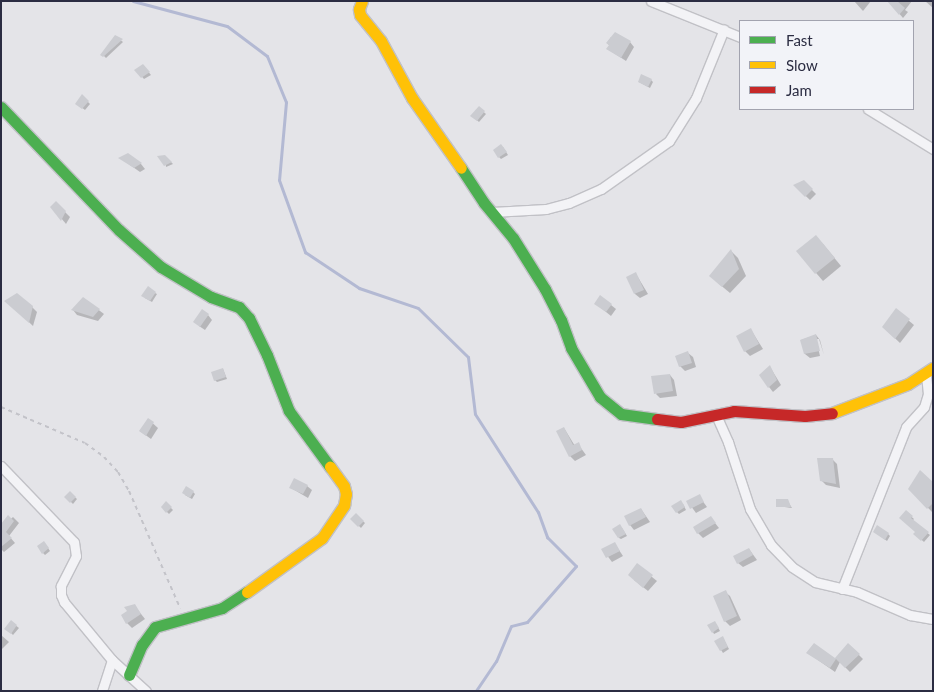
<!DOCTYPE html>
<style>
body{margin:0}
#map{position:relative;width:934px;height:692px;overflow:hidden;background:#e4e4e8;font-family:Lato,sans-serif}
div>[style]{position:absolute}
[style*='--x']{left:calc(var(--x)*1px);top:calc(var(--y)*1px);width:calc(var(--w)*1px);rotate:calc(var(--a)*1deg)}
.shadow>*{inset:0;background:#0003}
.stream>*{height:3px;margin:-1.5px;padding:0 1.5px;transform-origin:1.5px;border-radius:1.5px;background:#b3b9d3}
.building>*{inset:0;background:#cbccd1}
.path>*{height:2px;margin-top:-1px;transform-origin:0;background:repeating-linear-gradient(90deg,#c3c3c9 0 4px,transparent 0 8px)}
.roads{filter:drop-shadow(1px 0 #c1c1c6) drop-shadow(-1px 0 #c1c1c6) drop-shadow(0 1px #c1c1c6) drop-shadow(0 -1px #c1c1c6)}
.street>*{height:9px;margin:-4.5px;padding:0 4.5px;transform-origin:4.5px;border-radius:4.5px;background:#f3f3f6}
.fast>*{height:11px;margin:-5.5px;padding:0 5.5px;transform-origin:5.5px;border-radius:5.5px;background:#4caf50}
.slow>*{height:11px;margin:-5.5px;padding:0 5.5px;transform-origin:5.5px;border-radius:5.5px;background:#ffc107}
.jam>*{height:11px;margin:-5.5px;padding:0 5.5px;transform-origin:5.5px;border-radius:5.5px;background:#c62828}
span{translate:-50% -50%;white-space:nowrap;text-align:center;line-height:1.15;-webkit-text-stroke:4px #f2f3f8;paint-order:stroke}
.frame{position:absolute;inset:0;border:2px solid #2b2c42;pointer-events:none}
.legend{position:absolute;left:739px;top:20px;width:175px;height:90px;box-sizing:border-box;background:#f2f3f8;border:1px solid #a2a3af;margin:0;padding:6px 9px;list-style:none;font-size:15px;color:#2b2c42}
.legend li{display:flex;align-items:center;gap:10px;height:25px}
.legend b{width:25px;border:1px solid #a2a3af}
</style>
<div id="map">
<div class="shadow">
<i style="clip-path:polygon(854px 1px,871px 1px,863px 11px)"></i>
<i style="clip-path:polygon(893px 1px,912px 1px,905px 10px,908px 12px,903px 18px,891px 4px)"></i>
<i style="clip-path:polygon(925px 1px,933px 1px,933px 8px)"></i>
<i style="clip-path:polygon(115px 36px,123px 42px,106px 58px,102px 54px)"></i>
<i style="clip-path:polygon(611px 37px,630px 42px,634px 47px,626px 61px,608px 49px,610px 46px,607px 43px)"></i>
<i style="clip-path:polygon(143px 65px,151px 75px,144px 79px,136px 70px)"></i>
<i style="clip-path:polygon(651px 80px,653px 82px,650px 88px,639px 82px)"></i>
<i style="clip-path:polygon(82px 96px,90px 104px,85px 110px,77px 104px)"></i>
<i style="clip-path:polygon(479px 108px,486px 114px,479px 122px,472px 116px)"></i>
<i style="clip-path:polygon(503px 147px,508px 155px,501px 159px,499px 157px)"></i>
<i style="clip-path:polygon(128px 154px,141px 164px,145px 169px,140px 172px,120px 158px)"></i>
<i style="clip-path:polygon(165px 156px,173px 164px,166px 167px)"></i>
<i style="clip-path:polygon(803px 181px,816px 194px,810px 200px,795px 186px)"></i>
<i style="clip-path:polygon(56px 203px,70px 217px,66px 224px,52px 207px)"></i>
<i style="clip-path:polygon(823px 244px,841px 266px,823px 281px,798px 252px)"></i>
<i style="clip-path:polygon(731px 251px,738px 258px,746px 276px,730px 293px,718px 283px)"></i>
<i style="clip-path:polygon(636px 274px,648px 294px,640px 298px,635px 294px)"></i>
<i style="clip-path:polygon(155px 293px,157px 294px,152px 302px,145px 298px)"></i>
<i style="clip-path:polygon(83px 298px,104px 314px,98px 321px,77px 315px,73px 310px)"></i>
<i style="clip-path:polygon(596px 304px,611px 305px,616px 309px,611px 316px)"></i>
<i style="clip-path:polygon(11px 305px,32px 307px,37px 312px,33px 326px)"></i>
<i style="clip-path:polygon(896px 310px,914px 325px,900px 343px,883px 327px)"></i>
<i style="clip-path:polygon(208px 315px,212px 320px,205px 330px,199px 326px)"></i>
<i style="clip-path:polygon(751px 330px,763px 349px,750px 356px,745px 351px)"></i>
<i style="clip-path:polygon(816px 335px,820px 340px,824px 355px,819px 339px,816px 339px,820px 356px,810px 358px,805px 354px,801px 340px)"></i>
<i style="clip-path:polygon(688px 353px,693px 357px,696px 367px,685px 371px,680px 366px)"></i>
<i style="clip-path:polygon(770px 367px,781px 385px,773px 392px,769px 387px)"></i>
<i style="clip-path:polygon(223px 369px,227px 379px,217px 382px,215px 380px)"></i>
<i style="clip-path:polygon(670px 375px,674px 380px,677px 396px,660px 398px,656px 394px)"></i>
<i style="clip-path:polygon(148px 419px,158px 428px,151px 439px,140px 431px)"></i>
<i style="clip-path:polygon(564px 428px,575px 446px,578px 444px,586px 455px,575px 461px,570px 456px)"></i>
<i style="clip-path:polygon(832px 459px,837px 464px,840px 488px,826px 485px,821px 480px)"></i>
<i style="clip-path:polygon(933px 484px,933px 513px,910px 489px)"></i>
<i style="clip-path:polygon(307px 486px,312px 490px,308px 498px,291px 488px)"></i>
<i style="clip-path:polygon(193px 492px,195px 494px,192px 499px,185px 495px)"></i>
<i style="clip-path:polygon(70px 493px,77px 499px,73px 504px,66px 497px)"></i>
<i style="clip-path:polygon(699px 496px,707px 507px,696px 513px,688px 502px)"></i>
<i style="clip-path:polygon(787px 500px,792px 508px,777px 506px)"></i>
<i style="clip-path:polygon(166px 503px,173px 510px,169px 514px,162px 507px)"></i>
<i style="clip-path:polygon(683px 504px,686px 510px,679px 514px,677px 512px)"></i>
<i style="clip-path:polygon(641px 509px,650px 522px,634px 530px,630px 525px)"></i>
<i style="clip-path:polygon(906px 512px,914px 519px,912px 521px,930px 535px,924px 542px,915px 534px,917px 532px)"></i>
<i style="clip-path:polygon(356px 515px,365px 523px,361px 528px,352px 519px)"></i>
<i style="clip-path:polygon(13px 517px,19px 523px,9px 536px,15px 543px,4px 552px,1px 549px,1px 528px)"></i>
<i style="clip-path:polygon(711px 518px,719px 528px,703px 538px,698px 533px)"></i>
<i style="clip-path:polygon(622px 528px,627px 536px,621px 539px,619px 538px)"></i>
<i style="clip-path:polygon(876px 533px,888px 534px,890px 536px,887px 541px)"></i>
<i style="clip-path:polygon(615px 544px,623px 556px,612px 562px,603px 550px)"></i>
<i style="clip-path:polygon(46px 545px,50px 551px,45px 555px,43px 553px)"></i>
<i style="clip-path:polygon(749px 549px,757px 560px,743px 567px,738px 563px)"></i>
<i style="clip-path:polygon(637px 565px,657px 581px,648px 591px,634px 580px)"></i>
<i style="clip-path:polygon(725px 592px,730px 596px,741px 620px,730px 626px,725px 621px)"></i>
<i style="clip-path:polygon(134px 605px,145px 619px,132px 628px,127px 623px)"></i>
<i style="clip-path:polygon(11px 622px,19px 628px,13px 635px,8px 630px)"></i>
<i style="clip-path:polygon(716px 624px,720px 631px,714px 634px,713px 632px)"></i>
<i style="clip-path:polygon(1px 635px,9px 642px,1px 650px)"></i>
<i style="clip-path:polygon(724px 640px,729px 649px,723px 653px,716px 642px)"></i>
<i style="clip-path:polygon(849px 645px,863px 659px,850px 672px,840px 662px,835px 672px,808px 653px,834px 660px)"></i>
</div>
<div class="stream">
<i style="--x:133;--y:1;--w:97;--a:14.9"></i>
<i style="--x:227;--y:26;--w:50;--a:36.9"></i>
<i style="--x:267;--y:56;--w:50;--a:67.6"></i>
<i style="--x:286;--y:102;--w:78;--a:95.1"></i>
<i style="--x:279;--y:180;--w:77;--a:70.1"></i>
<i style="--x:305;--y:252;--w:65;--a:33.7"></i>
<i style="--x:359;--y:288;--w:62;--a:18.7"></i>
<i style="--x:418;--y:308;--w:70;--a:44.4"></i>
<i style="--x:468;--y:357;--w:57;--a:83"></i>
<i style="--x:475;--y:414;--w:117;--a:57.3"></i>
<i style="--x:538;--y:512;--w:27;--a:70"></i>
<i style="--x:547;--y:537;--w:41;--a:45"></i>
<i style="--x:576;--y:566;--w:74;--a:131.2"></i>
<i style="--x:527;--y:622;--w:16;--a:166"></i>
<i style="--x:511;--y:626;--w:38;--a:113"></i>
<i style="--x:496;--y:661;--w:36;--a:124"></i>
</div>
<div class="building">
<i style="clip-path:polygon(887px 1px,897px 1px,905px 8px,899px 15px)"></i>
<i style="clip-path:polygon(615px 32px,631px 41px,621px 58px,606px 49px,609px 45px,606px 43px)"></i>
<i style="clip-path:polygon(115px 35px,123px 39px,103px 57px,100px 55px)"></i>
<i style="clip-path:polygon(143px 64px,150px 72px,141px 78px,134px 70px)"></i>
<i style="clip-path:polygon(641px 74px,652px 79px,648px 87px,638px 82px)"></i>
<i style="clip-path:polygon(82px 94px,89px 101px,82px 109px,75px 104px)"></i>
<i style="clip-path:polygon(479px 106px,485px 111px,477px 121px,470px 116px)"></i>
<i style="clip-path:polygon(501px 144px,507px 152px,498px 158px,493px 150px)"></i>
<i style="clip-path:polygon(128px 153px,142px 163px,134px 168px,118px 158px)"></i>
<i style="clip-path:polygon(165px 155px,172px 162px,164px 166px,157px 156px)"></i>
<i style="clip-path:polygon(804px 180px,813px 189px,805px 197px,793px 185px)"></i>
<i style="clip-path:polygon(56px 201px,66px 211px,61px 221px,50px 207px)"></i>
<i style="clip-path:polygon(816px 235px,835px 258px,815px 274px,796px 251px)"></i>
<i style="clip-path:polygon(731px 249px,739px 269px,722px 287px,709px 276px)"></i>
<i style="clip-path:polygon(636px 272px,644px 290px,634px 294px,626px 277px)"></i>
<i style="clip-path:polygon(148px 286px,156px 292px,150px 301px,141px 296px)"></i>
<i style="clip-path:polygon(17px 293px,33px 306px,29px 323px,4px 301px)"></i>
<i style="clip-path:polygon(600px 295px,612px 304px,606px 312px,594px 304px)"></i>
<i style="clip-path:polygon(83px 297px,100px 309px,93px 317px,71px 310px)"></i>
<i style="clip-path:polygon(896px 308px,910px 319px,895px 339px,882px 327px)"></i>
<i style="clip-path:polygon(202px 309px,209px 314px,200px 327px,193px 322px)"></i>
<i style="clip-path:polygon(751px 328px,759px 344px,744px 352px,736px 336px)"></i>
<i style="clip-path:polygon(816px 334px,820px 351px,804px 354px,800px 340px)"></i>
<i style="clip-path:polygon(688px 351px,692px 363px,679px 367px,675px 356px)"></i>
<i style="clip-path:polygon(770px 365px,777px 380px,768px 388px,759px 375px)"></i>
<i style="clip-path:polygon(223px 368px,226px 377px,214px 381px,211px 372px)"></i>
<i style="clip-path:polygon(670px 374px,673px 391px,654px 394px,651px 376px)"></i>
<i style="clip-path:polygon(148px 418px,154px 422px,146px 436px,139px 431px)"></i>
<i style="clip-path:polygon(564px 427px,573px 445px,579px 442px,582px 450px,569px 457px,556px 431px)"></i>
<i style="clip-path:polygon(817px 458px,833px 458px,836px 484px,820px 481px)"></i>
<i style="clip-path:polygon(920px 470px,933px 482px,933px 503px,927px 509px,908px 489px)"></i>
<i style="clip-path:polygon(294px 478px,308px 485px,303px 494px,289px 488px)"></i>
<i style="clip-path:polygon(186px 486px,194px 491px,190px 498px,182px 493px)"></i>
<i style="clip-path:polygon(70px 491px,76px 497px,70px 503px,64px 497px)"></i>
<i style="clip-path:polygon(700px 494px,704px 502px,690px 509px,686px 501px)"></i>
<i style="clip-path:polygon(776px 499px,788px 499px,791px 507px,776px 507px)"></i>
<i style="clip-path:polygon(681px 500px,685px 507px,676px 513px,671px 506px)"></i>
<i style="clip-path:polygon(166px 501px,172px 507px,166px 513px,161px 507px)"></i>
<i style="clip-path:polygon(641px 508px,646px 517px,629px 526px,624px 516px)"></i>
<i style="clip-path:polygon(906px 510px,913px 516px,911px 518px,929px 532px,921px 541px,913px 534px,915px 532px,899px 518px)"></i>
<i style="clip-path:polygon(356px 513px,364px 521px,358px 527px,350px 519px)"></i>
<i style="clip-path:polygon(8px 515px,14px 521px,6px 532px,12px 538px,1px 547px,1px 524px)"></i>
<i style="clip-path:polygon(711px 516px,716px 523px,697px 534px,693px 527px)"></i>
<i style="clip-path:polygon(620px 524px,626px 534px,618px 538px,612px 529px)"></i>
<i style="clip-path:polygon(877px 525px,889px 533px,885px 540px,873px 532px)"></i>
<i style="clip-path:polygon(44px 541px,49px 548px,42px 554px,37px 546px)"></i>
<i style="clip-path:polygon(615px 542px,620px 551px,606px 558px,601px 549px)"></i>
<i style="clip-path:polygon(749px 548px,753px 555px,737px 564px,733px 556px)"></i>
<i style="clip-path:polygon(637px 563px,653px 575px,643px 588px,628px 575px)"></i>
<i style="clip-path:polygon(726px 590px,737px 616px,724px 622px,713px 596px)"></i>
<i style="clip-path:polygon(135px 604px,141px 614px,126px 624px,121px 615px,127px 611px,124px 607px)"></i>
<i style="clip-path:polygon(11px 620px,17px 625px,11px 634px,4px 629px)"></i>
<i style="clip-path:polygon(715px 621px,719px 628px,712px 633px,707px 625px)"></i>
<i style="clip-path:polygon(723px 636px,728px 647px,720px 651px,714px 641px)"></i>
<i style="clip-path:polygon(814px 643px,835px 658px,848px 643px,860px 654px,845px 668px,836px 659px,830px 668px,806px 653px)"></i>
</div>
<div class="path">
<i style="--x:1;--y:407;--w:91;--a:23.2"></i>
<i style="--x:85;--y:443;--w:24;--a:36"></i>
<i style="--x:104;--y:457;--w:21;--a:47"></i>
<i style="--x:118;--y:472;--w:22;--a:60"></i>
<i style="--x:129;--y:491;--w:128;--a:66.4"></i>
</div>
<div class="roads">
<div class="street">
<i style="--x:651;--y:1;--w:96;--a:22"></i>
<i style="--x:868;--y:109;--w:76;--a:31.6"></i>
<i style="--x:492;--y:212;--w:54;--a:-3.2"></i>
<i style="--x:546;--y:209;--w:24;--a:-15"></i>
<i style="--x:569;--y:203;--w:35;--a:-24"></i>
<i style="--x:601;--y:189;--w:83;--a:-35.2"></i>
<i style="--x:669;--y:141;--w:51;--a:-57.9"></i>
<i style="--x:696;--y:98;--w:74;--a:-67.9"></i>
<i style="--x:716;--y:415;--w:30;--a:66"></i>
<i style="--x:728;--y:442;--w:71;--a:71.8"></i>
<i style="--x:750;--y:509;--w:42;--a:59.7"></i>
<i style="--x:771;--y:545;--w:30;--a:46"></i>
<i style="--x:792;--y:567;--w:27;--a:33"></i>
<i style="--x:815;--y:582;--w:43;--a:13.4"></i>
<i style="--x:857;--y:592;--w:58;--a:23.5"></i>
<i style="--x:910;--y:615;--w:23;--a:10"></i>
<i style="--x:1;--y:466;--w:105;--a:46.2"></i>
<i style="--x:74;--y:542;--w:14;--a:82"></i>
<i style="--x:76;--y:556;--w:34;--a:117"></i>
<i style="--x:61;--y:586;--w:9;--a:90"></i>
<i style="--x:61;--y:595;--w:8;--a:67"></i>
<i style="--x:64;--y:602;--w:75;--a:50.4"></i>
<i style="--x:112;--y:660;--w:33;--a:108"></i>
<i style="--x:842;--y:589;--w:174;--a:-68.4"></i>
<i style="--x:906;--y:427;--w:27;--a:-48"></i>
<i style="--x:924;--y:407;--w:14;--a:-73"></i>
<i style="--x:928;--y:394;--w:20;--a:-96"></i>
<i style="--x:112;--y:660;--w:46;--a:42.4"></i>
</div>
<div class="fast">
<i style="--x:1;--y:107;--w:170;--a:46.2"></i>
<i style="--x:119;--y:230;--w:56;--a:41.4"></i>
<i style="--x:161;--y:267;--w:58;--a:31"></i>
<i style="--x:211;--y:297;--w:30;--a:20"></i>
<i style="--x:239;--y:307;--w:15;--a:48"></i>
<i style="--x:249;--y:318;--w:41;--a:64.1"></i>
<i style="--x:267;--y:355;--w:60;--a:68.6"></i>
<i style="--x:289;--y:411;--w:69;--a:53.8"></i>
<i style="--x:461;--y:168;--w:42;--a:56.7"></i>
<i style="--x:484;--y:203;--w:45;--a:50.4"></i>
<i style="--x:513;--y:238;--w:60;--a:57.9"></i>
<i style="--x:545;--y:289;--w:35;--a:63"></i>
<i style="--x:561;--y:320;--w:30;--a:70"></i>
<i style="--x:571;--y:348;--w:57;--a:59.4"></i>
<i style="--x:600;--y:397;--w:27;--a:39"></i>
<i style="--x:621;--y:414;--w:36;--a:8"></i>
<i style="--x:129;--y:675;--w:33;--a:-67"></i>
<i style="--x:142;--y:645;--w:22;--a:-54"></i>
<i style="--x:155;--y:627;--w:70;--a:-15.8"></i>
<i style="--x:222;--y:608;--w:30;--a:-33"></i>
</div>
<div class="slow">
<i style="--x:362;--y:1;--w:9;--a:111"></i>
<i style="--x:359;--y:9;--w:6;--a:81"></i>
<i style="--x:360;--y:15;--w:33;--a:51"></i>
<i style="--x:381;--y:41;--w:65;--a:61.5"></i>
<i style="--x:412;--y:98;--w:85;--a:55"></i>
<i style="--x:832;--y:413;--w:81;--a:-20.9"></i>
<i style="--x:908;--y:384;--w:30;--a:-33"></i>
<i style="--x:247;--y:592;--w:92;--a:-35.8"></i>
<i style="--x:322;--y:538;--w:40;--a:-56"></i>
<i style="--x:344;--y:505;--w:11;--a:-80"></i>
<i style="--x:346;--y:494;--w:8;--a:-104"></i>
<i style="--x:344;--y:486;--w:24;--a:-126"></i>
</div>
<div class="jam">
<i style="--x:657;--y:419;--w:24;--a:7"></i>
<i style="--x:681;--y:422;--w:54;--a:-11.7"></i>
<i style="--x:734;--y:411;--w:71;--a:4"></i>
<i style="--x:805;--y:416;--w:27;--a:-6"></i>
</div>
</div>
<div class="frame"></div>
<ul class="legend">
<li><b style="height:6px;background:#4caf50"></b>Fast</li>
<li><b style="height:6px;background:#ffc107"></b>Slow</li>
<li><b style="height:6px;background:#c62828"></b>Jam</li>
</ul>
</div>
